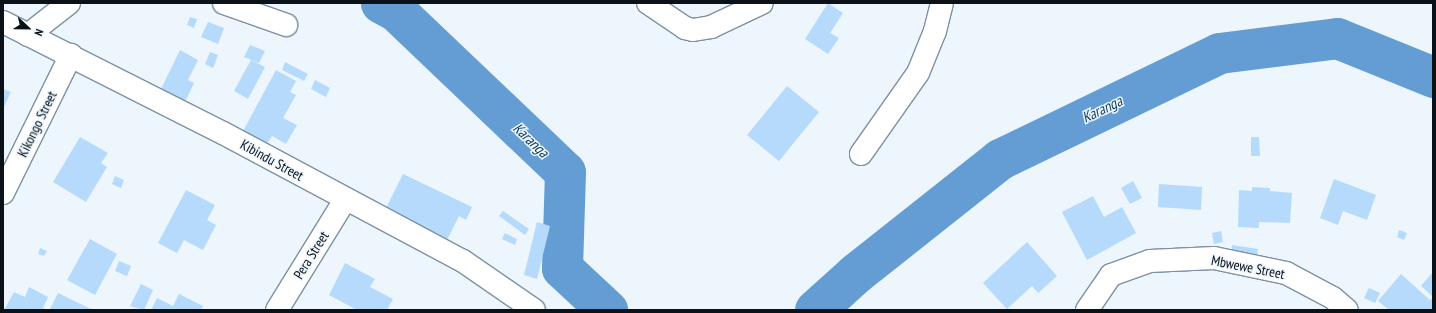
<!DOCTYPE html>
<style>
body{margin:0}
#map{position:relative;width:1436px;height:313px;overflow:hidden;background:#edf5fd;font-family:"PT Sans Narrow",sans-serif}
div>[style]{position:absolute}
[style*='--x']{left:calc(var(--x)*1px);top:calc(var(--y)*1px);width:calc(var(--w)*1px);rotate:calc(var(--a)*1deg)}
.river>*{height:41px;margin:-20.5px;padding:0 20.5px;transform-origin:20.5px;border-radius:20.5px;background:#639dd4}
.building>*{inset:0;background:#b6dafc}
.roads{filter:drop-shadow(1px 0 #7e91a4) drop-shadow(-1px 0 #7e91a4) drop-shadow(0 1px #7e91a4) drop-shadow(0 -1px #7e91a4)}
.minor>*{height:22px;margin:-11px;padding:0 11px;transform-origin:11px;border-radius:11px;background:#fff}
span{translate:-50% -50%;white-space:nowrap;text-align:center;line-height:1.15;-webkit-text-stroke:3px #edf5fd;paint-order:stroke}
.street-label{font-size:14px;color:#0a1117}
.water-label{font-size:15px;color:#0c395d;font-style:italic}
.frame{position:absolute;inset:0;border:4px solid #0a1117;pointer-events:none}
.north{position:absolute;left:8px;top:8px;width:40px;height:40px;-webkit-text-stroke:3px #edf5fd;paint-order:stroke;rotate:112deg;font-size:11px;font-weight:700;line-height:16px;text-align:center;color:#0a1117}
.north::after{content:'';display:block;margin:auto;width:14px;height:18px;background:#0a1117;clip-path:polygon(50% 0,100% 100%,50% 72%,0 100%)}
</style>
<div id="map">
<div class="river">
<i style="--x:381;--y:3;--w:17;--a:28"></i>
<i style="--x:396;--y:11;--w:233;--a:43.6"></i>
<i style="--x:565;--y:172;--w:96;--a:91.8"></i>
<i style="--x:562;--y:268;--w:62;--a:43"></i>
<i style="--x:815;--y:310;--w:55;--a:-42.1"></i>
<i style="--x:856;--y:273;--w:184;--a:-38.4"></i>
<i style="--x:1000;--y:159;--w:243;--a:-25.8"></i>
<i style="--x:1219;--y:53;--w:119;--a:-7.2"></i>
<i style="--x:1337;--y:38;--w:104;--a:22.1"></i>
</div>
<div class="building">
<i style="clip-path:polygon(828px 3px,843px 13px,830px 33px,839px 38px,828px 54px,805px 39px)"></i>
<i style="clip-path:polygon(190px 17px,197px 19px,194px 28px,187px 25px)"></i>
<i style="clip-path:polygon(208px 22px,224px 28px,218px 44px,201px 37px)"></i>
<i style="clip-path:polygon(250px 45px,265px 51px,259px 63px,244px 57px)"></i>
<i style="clip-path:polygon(180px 50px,198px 60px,188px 80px,194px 83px,184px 104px,160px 91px)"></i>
<i style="clip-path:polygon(210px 52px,218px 55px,213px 68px,205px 64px)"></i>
<i style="clip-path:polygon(251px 60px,265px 67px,248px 99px,234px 91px)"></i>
<i style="clip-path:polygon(285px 62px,308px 74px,304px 81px,282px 70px)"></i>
<i style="clip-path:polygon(276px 70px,296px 81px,290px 92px,296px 95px,283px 118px,297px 125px,286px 144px,272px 136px,267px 144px,243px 131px)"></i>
<i style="clip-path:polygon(315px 80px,330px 88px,326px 97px,311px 89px)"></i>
<i style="clip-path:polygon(787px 86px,819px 112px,779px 161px,747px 135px)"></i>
<i style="clip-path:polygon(3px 89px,11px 92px,3px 109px)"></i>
<i style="clip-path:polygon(80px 137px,108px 153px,101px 163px,107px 167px,86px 202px,53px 182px)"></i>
<i style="clip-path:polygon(1251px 137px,1259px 137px,1260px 156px,1251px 156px)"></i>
<i style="clip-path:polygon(403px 174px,472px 207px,466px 220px,459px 216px,447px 240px,385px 210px)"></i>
<i style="clip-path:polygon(115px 176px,124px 180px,121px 188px,112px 184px)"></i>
<i style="clip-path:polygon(1334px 179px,1376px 195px,1367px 220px,1343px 211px,1338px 225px,1320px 218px)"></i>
<i style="clip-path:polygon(1133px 181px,1142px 198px,1130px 204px,1121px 188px)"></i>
<i style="clip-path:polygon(1159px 184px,1202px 187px,1201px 210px,1158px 207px)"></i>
<i style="clip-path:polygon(1252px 187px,1270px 188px,1270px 191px,1292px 193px,1290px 223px,1259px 222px,1259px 228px,1238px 227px,1239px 190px,1252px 191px)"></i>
<i style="clip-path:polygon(186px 190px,215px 205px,207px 220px,216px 225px,203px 250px,184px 240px,177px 253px,158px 243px)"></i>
<i style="clip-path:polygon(1093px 196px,1104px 217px,1122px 207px,1136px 233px,1087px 260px,1062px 212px)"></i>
<i style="clip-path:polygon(503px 211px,529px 229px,525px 235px,499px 216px)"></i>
<i style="clip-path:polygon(537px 222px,550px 226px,537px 279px,524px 275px)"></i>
<i style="clip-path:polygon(1399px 230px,1407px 233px,1404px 240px,1397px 237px)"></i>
<i style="clip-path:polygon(1221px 231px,1223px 242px,1214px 244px,1212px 233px)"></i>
<i style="clip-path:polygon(505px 233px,517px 239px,515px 245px,502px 239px)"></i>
<i style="clip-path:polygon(90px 239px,117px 254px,95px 295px,67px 280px)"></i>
<i style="clip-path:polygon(1027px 242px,1057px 276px,1038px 293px,1032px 286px,1007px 309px,983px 283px)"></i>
<i style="clip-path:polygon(1232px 245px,1258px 249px,1256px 260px,1231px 256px)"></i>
<i style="clip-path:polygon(40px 248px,47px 251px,44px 256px,38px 254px)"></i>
<i style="clip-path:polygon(119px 261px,131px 266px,127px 276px,115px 271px)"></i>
<i style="clip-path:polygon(345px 263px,375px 279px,370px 287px,393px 299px,387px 310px,357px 310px,329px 295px)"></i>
<i style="clip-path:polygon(1433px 272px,1433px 297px,1421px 286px)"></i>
<i style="clip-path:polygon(1401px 274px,1430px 300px,1433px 297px,1433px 310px,1389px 310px,1378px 301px)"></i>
<i style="clip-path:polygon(141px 284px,153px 290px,144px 310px,130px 306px)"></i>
<i style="clip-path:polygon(29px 287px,48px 297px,43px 308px,47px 310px,4px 310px,14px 292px,25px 297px)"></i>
<i style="clip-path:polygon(1369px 288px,1380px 293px,1375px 303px,1364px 298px)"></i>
<i style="clip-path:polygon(58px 293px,93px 310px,50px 309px)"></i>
<i style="clip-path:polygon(179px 294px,203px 306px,201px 310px,151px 310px,157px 298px,173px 306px)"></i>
</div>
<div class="roads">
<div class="minor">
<i style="--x:224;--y:3;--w:66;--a:19.5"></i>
<i style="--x:648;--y:3;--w:45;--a:34"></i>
<i style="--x:685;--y:28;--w:8;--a:14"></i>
<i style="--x:693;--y:30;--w:18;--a:-9"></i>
<i style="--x:711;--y:27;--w:56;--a:-25.2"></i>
<i style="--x:3;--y:22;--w:246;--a:26.8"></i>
<i style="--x:223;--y:133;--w:272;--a:28.1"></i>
<i style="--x:463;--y:261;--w:86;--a:34.6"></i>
<i style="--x:28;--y:35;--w:52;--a:-38"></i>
<i style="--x:861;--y:154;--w:99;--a:-54.9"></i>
<i style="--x:918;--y:73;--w:45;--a:-68"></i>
<i style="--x:935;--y:31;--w:29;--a:-76"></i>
<i style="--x:3;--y:193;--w:154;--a:-63.8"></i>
<i style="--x:277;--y:310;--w:129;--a:-58.3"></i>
<i style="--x:1087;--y:310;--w:42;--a:-55.6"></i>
<i style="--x:1111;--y:275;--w:41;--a:-19.7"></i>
<i style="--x:1150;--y:261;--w:64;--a:-2.7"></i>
<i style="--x:1214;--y:258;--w:74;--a:11.8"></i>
<i style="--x:1286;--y:273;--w:53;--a:28"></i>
<i style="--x:1333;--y:298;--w:18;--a:41"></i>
</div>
</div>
<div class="street-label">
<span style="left:37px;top:124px;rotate:-64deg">Kikongo Street</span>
<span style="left:272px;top:160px;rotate:29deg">Kibindu Street</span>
<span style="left:311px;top:255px;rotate:-58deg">Pera Street</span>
<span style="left:1248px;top:267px;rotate:11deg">Mbwewe Street</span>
</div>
<div class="water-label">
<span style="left:1102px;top:109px;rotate:-26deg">Karanga</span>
<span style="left:531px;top:140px;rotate:44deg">Karanga</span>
</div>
<div class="frame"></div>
<div class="north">N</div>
</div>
